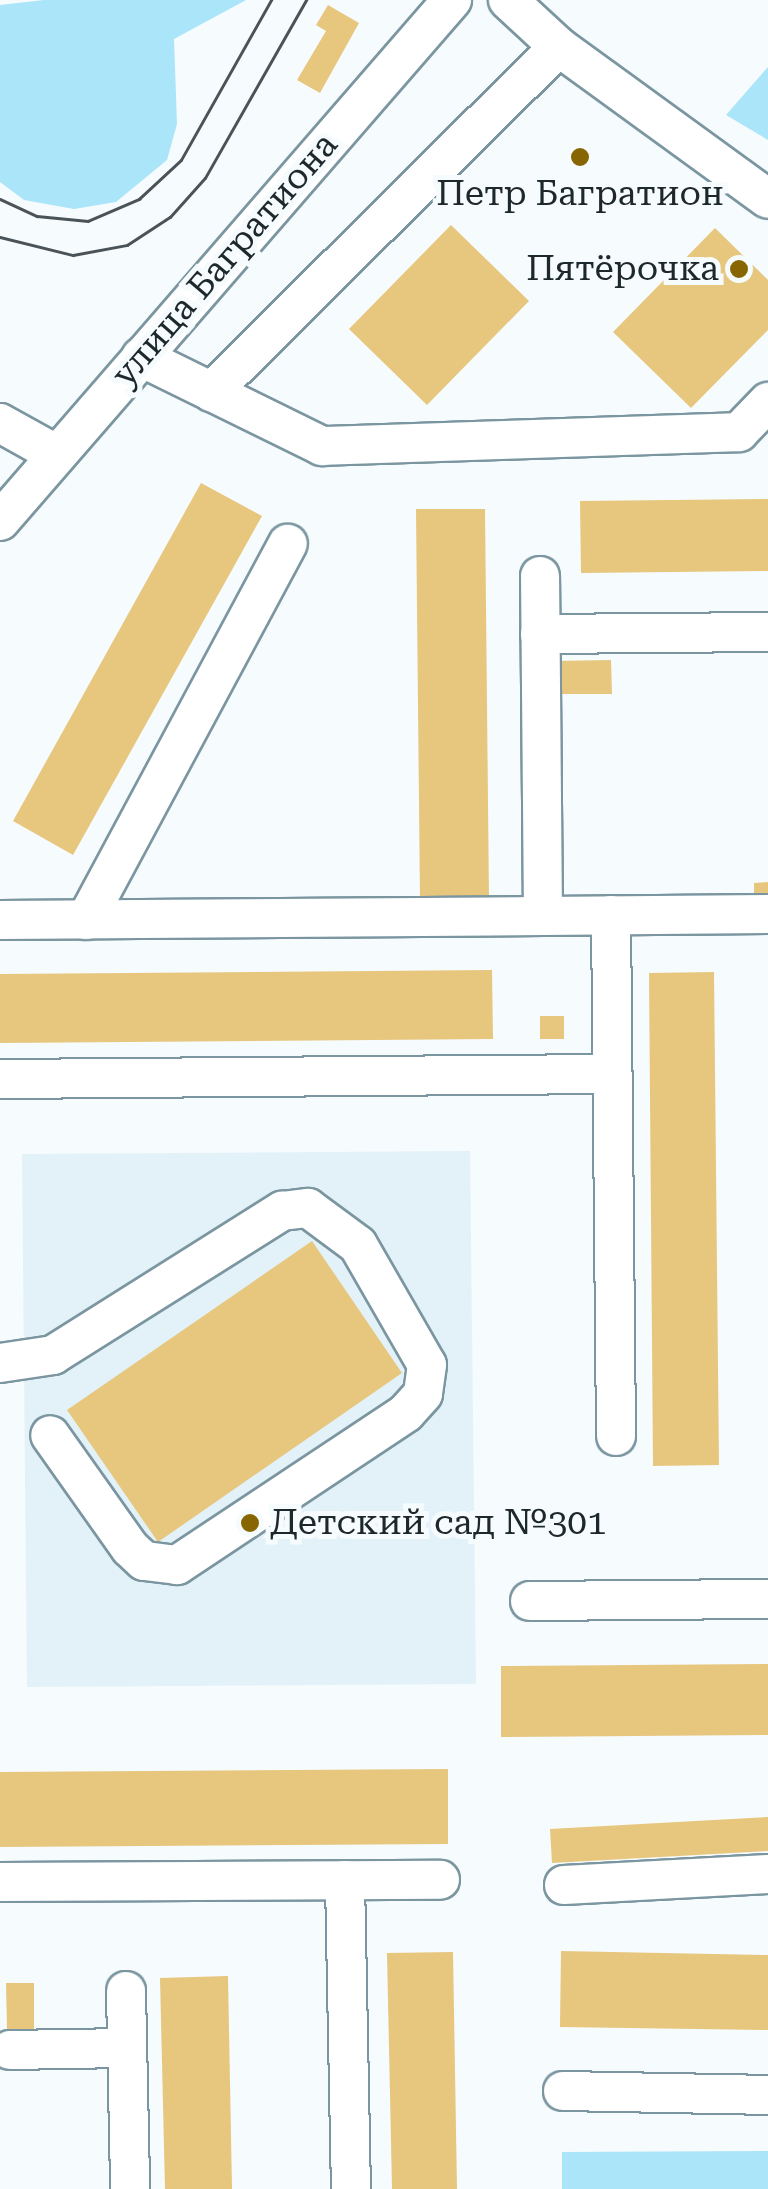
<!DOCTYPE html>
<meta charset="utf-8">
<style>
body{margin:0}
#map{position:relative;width:768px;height:2189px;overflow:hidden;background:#f6fbfd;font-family:"Roboto Serif",serif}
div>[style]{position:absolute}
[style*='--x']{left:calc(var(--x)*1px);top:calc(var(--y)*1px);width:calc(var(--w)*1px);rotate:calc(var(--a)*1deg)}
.built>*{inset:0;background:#e3f2f8}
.green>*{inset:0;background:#aae5fa}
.building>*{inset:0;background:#e7c67e}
.roads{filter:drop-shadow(2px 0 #7b96a0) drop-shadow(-2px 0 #7b96a0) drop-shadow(0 2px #7b96a0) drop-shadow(0 -2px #7b96a0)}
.minor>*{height:38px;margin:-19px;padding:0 19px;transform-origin:19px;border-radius:19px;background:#fff}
.tram>*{height:2.5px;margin:-1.25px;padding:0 1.25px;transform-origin:1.25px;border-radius:1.25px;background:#4a5458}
.dots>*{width:28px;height:28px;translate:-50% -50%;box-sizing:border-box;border:5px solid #f6fbfd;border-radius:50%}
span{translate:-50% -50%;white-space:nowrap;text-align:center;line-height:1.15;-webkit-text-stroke:10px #f6fbfd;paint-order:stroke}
.poi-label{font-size:35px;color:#1d282c}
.right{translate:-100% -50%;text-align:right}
.left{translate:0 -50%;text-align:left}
.street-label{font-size:35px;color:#1d282c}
</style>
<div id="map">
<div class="built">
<i style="clip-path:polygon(470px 1151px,476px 1684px,27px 1687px,22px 1154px)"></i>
</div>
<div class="green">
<i style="clip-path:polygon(44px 0,246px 0,174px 39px,177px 124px,167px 160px,116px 202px,74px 209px,24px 200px,0 182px,0 5px)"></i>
<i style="clip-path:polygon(768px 67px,768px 140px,726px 115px)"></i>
<i style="clip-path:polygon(768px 2151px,768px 2189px,562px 2189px,562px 2152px)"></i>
</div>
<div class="building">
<i style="clip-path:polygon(328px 5px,359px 23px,320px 93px,297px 80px,326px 31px,316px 25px)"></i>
<i style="clip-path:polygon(451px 225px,529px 301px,427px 405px,349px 329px)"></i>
<i style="clip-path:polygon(715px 228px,768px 280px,768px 330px,691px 408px,613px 332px)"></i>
<i style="clip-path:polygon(201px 483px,262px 516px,73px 855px,13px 821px)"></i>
<i style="clip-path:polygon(768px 499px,768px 571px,581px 573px,580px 501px)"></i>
<i style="clip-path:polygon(416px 509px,485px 509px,489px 900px,420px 900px)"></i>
<i style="clip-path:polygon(611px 660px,612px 694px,554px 694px,554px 661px)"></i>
<i style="clip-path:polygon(768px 882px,768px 903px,754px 903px,754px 883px)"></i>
<i style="clip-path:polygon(492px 970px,493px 1039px,0 1043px,0 974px)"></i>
<i style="clip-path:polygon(714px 972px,719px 1465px,653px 1466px,649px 973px)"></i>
<i style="clip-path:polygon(540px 1016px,564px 1016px,564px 1039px,540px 1039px)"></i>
<i style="clip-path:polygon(312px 1241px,402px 1373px,158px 1542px,67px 1410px)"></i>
<i style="clip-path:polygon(768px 1664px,768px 1735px,501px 1737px,501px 1666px)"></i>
<i style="clip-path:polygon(448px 1769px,448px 1844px,0 1847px,0 1772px)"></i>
<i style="clip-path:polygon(768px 1817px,768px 1851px,552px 1863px,550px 1829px)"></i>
<i style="clip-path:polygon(561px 1951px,768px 1955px,768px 2030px,560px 2027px)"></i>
<i style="clip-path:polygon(453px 1952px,457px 2189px,392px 2189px,387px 1953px)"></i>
<i style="clip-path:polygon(228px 1976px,232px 2189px,165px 2189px,160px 1978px)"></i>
<i style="clip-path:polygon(6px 1983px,34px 1983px,34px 2029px,7px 2030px)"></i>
</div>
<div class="roads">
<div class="minor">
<i style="--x:508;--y:0;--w:69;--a:42.7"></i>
<i style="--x:141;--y:357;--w:202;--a:26.2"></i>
<i style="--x:322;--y:446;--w:417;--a:-1.9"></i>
<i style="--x:739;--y:432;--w:42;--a:-46"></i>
<i style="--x:211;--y:392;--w:490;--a:-44.8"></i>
<i style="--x:559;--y:47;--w:258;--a:36"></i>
<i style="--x:0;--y:423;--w:64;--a:29"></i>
<i style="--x:0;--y:521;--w:690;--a:-49.06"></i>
<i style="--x:540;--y:634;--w:228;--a:-0.5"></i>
<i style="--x:611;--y:915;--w:521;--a:89.45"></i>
<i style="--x:543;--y:916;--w:225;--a:-0.5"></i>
<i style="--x:0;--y:920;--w:543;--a:-0.42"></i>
<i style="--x:543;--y:916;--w:340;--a:-90.5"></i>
<i style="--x:86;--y:920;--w:427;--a:-61.8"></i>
<i style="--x:0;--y:1079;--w:612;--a:-0.47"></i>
<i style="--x:0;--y:1363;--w:54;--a:-8.6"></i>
<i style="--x:53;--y:1355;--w:271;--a:-32.2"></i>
<i style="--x:282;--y:1211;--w:26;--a:-7"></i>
<i style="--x:308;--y:1208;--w:62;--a:36.5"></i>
<i style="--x:358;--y:1245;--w:138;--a:60.1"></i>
<i style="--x:427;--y:1365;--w:29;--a:98"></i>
<i style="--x:423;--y:1394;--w:25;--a:132"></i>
<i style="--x:406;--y:1413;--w:275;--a:146.4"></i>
<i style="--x:177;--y:1565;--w:33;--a:-173"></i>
<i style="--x:144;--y:1561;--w:19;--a:-137"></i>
<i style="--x:130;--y:1548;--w:138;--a:-125.3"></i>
<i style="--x:530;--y:1601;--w:238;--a:-0.5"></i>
<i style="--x:345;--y:1880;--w:309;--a:88.9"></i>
<i style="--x:0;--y:1882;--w:440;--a:-0.3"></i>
<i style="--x:564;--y:1885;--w:204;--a:-3.1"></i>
<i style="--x:126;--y:1991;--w:198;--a:88.8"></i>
<i style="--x:10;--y:2050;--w:117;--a:-1"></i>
<i style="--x:563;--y:2091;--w:205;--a:1.1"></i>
</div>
</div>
<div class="tram">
<i style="--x:0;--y:199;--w:41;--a:24.7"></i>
<i style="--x:37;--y:216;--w:51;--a:5.6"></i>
<i style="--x:88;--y:221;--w:56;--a:-23.3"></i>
<i style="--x:139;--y:199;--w:57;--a:-42.9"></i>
<i style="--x:181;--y:160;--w:184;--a:-60.6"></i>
<i style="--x:0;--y:237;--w:75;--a:13.9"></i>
<i style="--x:73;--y:255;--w:55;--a:-10.5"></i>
<i style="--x:127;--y:245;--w:51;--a:-33.1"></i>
<i style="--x:170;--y:217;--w:52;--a:-48.1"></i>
<i style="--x:205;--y:178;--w:205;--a:-60.4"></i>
</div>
<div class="dots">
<i style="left:580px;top:157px;background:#876601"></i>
<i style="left:739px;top:269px;background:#876601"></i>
<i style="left:250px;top:1523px;background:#876601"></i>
</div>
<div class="poi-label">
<span style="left:580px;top:194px">Петр Багратион</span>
<span class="right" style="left:719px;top:269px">Пятёрочка</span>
<span class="left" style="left:270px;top:1523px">Детский сад №301</span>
</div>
<div class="street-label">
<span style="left:225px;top:260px;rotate:-49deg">улица Багратиона</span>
</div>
</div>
